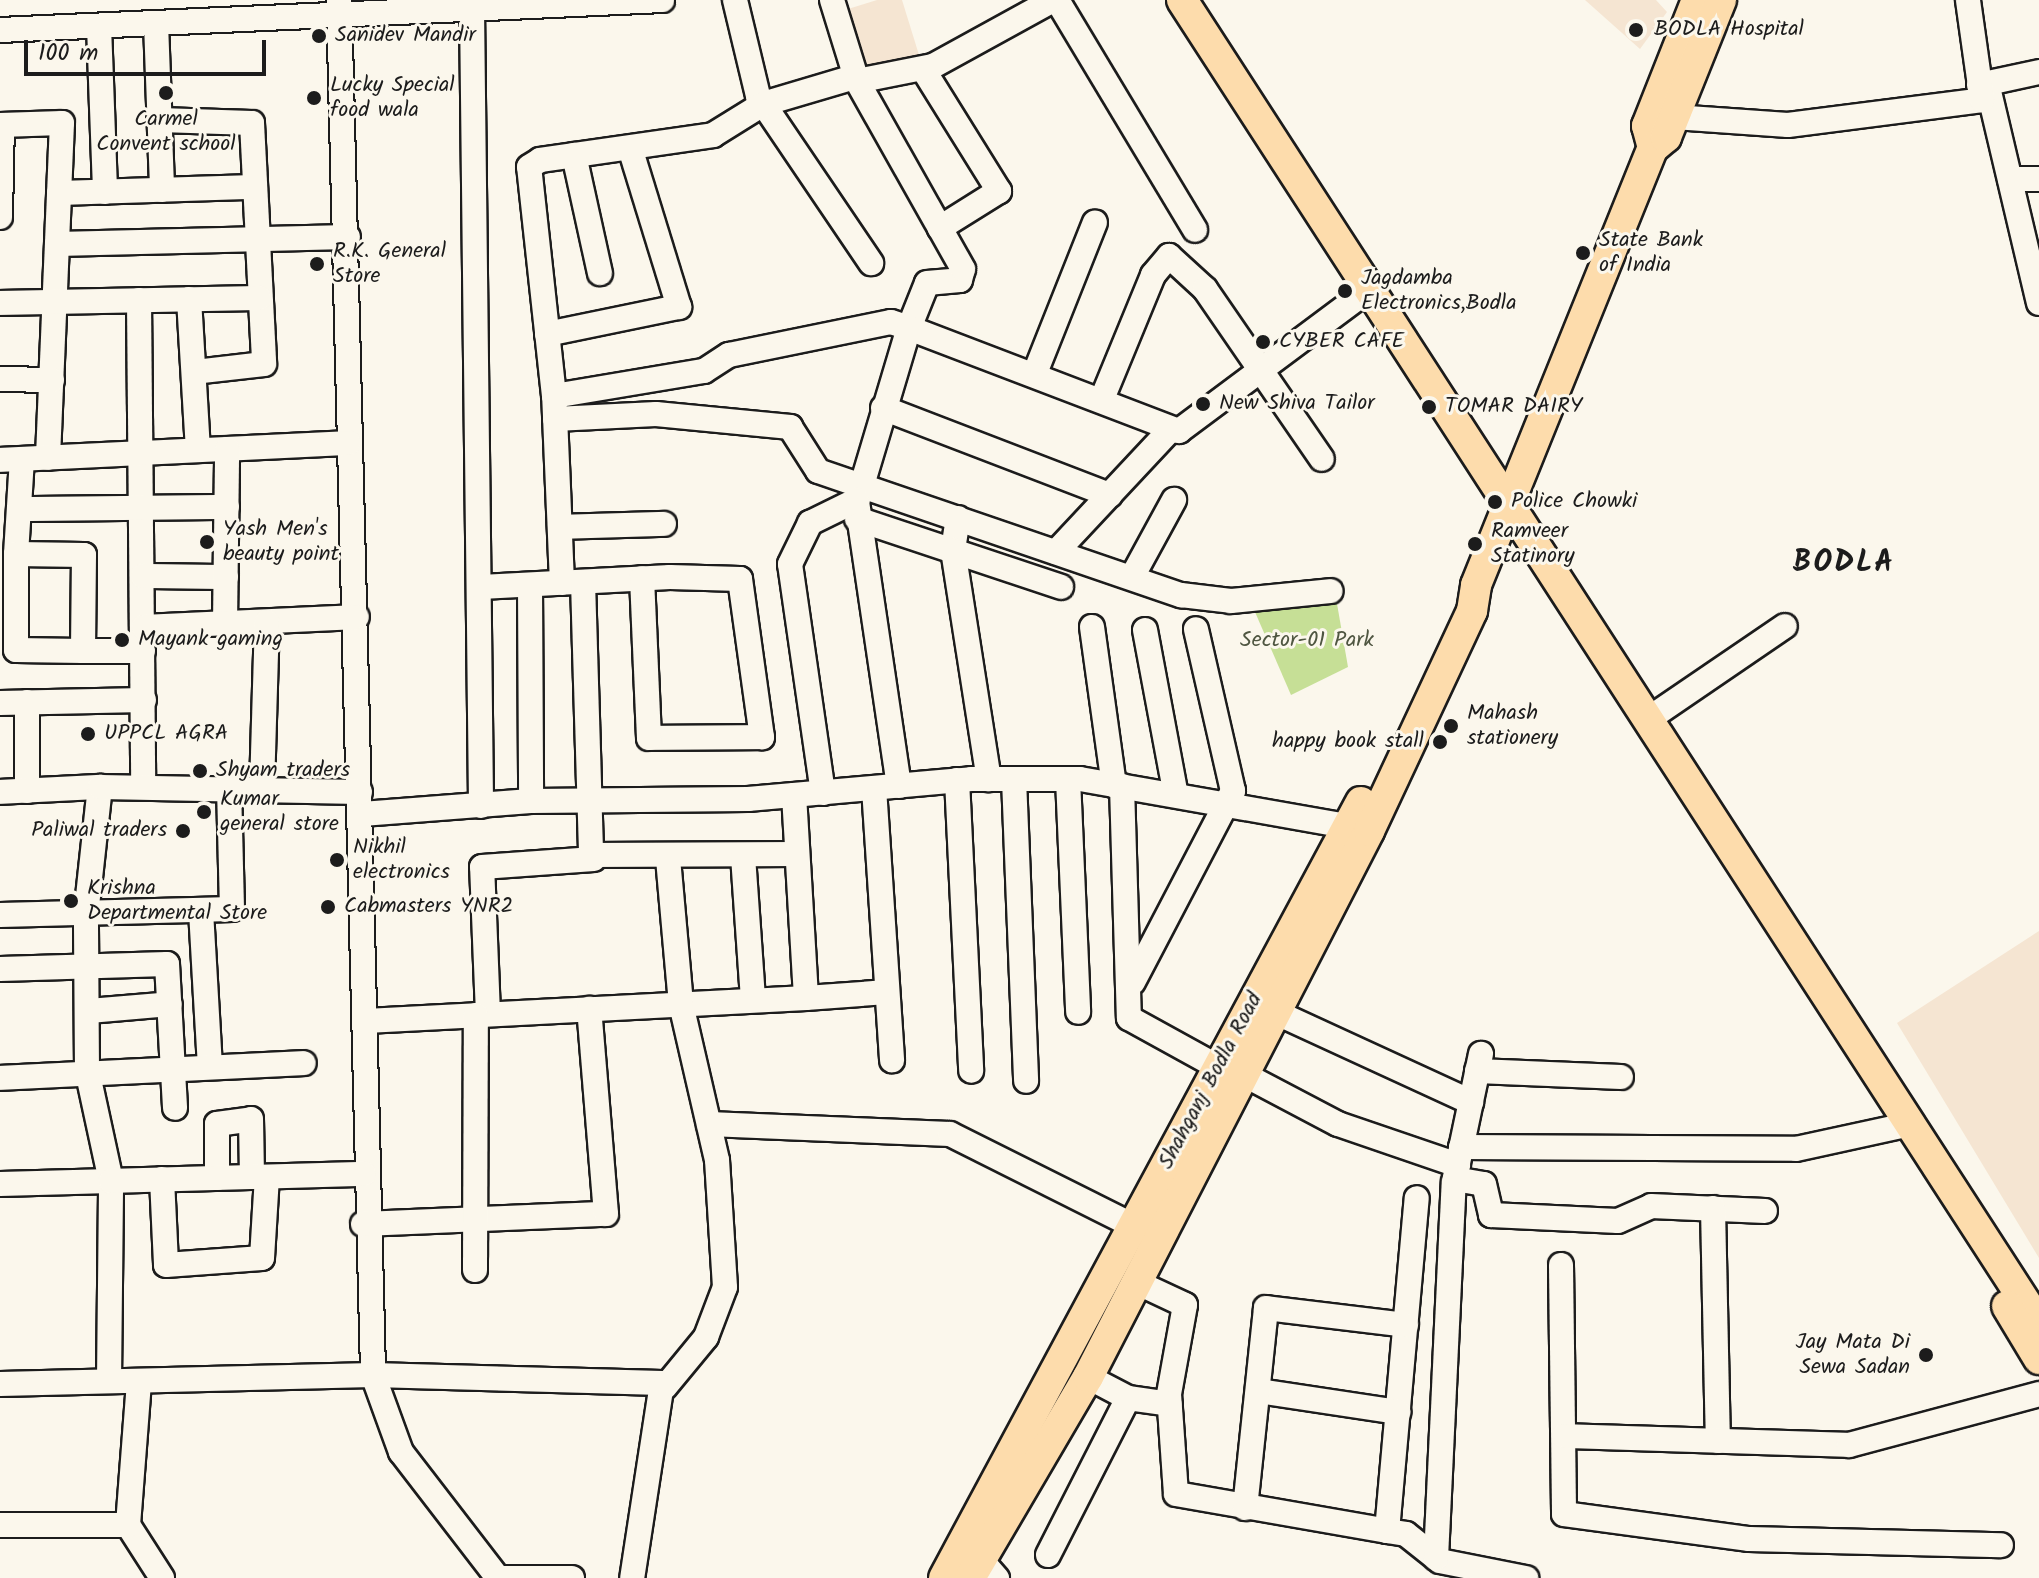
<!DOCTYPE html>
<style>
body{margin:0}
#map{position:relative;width:2039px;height:1578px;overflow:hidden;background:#fbf7ec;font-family:Kalam,sans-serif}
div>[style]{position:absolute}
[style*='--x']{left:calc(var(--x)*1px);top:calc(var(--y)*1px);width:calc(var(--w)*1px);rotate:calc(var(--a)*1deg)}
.built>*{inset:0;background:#f5e5d2}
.green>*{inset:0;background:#c6df96}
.roads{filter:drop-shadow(2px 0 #1c1c1c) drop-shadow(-2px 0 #1c1c1c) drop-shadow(0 2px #1c1c1c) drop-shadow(0 -2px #1c1c1c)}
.minor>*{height:24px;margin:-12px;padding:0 12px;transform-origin:12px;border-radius:12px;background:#fbf7ec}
.major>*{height:30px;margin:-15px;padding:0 15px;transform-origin:15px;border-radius:15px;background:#fddcac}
.dots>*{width:22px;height:22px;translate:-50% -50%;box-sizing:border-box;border:4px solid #fbf7ec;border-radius:50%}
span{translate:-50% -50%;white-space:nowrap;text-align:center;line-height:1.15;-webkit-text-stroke:6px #fbf7ec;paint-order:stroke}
.poi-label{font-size:22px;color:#1c1c1c}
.left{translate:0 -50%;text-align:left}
.right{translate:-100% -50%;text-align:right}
.park-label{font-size:22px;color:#4f5641}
.street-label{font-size:22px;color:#1c1c1c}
.district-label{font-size:30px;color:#1c1c1c;font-weight:700;letter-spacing:2px}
.scale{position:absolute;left:24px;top:40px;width:242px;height:36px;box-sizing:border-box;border:4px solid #1c1c1c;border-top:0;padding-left:10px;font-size:24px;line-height:28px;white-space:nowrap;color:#1c1c1c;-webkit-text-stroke:6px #fbf7ec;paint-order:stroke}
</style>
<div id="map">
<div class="built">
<i style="clip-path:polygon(877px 0,902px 0,919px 55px,867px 71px,848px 9px)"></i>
<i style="clip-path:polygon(1585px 0,1656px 0,1667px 12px,1640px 49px)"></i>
<i style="clip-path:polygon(2039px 931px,2039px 1258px,1897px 1023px)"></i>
</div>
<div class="green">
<i style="clip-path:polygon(1336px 598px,1348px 667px,1291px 695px,1255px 612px)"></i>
</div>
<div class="roads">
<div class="minor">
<i style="--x:339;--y:0;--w:1375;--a:88.58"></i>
<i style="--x:373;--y:1375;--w:82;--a:70"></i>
<i style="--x:401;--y:1452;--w:159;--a:52.4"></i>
<i style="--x:735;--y:0;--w:99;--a:76.5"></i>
<i style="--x:758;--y:96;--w:202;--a:55.9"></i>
<i style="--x:832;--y:0;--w:85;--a:72.8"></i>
<i style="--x:857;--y:81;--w:77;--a:-11.2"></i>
<i style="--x:933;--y:66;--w:137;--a:-28.8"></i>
<i style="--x:1057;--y:0;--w:268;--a:59"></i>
<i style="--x:472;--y:8;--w:798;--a:89.35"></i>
<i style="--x:156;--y:23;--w:167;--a:87.9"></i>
<i style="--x:99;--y:26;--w:166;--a:87.9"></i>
<i style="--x:0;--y:30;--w:663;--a:-2.59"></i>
<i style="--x:923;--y:69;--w:144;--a:58.1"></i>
<i style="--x:999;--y:191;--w:70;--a:147.9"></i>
<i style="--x:1987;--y:83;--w:226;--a:76.7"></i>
<i style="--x:1979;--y:85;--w:61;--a:-12.2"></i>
<i style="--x:1674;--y:117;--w:114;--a:4"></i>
<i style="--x:1788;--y:125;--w:196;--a:-7.3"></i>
<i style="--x:1982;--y:100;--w:101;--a:-98"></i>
<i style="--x:160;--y:120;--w:92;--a:1.9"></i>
<i style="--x:252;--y:123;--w:241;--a:87.1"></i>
<i style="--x:264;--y:364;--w:69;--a:173.4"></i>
<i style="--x:0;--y:125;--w:62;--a:-1.8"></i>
<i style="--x:62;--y:123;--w:335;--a:92.4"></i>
<i style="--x:574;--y:155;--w:121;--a:77.6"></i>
<i style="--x:2010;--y:179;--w:29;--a:0"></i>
<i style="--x:59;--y:193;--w:195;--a:-1.8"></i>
<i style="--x:0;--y:217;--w:92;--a:-88.8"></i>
<i style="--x:57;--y:244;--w:291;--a:-1.4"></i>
<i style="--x:189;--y:299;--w:151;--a:86.6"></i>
<i style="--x:139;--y:300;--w:487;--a:89.5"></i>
<i style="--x:0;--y:303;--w:259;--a:-1.1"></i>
<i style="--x:547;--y:334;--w:135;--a:-11.6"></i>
<i style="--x:679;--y:307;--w:166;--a:-107.1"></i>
<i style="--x:1035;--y:373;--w:162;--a:-68.3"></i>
<i style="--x:0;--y:379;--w:52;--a:1.1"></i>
<i style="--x:554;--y:396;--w:152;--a:-9.5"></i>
<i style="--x:704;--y:371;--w:30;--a:-33"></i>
<i style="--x:729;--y:355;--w:165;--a:-11.5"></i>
<i style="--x:891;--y:322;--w:19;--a:18"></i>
<i style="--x:909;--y:328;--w:48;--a:-68.2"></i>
<i style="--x:927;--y:283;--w:33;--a:-5"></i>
<i style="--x:960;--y:280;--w:11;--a:-75"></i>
<i style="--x:963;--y:269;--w:216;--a:-119.4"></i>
<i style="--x:1102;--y:399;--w:134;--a:-67.6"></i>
<i style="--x:1153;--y:275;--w:25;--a:-50"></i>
<i style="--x:1169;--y:256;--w:49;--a:42.5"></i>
<i style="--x:1205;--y:289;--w:206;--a:55.5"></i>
<i style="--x:883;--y:408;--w:243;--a:21"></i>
<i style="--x:555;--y:419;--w:101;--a:-2.8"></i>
<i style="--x:656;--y:414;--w:135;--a:5.5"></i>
<i style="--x:790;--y:427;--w:52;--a:57.5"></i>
<i style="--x:818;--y:471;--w:384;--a:18.9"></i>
<i style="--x:1181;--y:595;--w:50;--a:6.8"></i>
<i style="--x:1231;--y:601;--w:100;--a:-5.7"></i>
<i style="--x:0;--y:460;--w:349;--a:-2.8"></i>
<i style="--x:21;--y:509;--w:206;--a:-0.6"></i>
<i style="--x:958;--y:518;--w:32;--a:99"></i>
<i style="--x:953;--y:550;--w:232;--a:81.1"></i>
<i style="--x:857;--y:519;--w:215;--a:18.4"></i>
<i style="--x:560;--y:527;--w:104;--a:-1.7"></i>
<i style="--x:1056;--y:552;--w:167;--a:-46.9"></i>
<i style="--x:16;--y:554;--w:95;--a:-86.4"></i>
<i style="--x:143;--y:576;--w:83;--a:0.7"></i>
<i style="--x:1132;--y:577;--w:88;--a:-61.4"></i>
<i style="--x:583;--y:582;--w:273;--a:88.3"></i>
<i style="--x:591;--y:855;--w:206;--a:-0.3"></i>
<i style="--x:562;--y:583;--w:187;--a:-92.4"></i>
<i style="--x:554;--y:396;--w:230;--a:-96.2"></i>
<i style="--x:529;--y:167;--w:13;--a:-32"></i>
<i style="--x:540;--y:160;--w:175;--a:-8.2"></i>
<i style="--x:713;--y:135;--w:59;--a:-31.8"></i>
<i style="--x:763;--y:104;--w:92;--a:-16.5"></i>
<i style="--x:530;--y:585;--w:216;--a:89.7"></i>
<i style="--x:481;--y:587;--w:189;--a:-3"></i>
<i style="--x:670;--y:577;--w:70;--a:1.6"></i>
<i style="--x:740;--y:579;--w:160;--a:82.1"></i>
<i style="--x:762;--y:737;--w:113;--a:179.5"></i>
<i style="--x:649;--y:738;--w:160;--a:-92.5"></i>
<i style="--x:225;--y:624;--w:175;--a:-89.3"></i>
<i style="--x:144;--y:627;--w:213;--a:-2.7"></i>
<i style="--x:1092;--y:627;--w:160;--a:82.1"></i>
<i style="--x:1145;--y:630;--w:168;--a:79.4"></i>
<i style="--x:83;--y:651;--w:67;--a:-179.1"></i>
<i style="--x:16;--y:650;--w:96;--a:-90"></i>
<i style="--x:16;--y:554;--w:68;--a:0.8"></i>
<i style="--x:84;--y:555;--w:96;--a:90.6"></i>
<i style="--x:83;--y:651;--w:60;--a:0"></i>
<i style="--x:27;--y:702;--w:89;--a:90"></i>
<i style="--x:0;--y:703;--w:144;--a:-1.2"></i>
<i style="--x:1650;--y:718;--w:163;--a:-34.3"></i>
<i style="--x:1014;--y:779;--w:302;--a:87.7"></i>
<i style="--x:1068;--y:779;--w:233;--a:87.5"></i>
<i style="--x:957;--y:780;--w:291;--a:87.2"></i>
<i style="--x:899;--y:786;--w:287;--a:-98.4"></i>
<i style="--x:857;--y:502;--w:182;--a:-73.4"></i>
<i style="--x:909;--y:328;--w:289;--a:20.9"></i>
<i style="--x:1179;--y:431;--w:239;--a:-36.7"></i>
<i style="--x:1122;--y:786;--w:232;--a:88.3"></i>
<i style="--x:1129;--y:1018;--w:99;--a:28.9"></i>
<i style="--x:262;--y:788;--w:166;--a:-88.3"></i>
<i style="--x:874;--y:788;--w:273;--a:86.2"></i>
<i style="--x:0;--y:792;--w:100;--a:-2.9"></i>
<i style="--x:823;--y:793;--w:231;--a:-98.2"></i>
<i style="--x:790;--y:564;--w:46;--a:-64"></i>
<i style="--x:810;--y:523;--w:52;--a:-26.1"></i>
<i style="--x:794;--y:795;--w:203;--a:86.6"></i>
<i style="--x:806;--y:998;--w:81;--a:-4.2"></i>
<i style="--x:362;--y:814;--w:169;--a:-4.4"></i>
<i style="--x:531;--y:801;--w:217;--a:-0.5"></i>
<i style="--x:748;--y:799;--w:224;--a:-5.1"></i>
<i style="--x:971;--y:779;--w:109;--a:0"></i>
<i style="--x:1080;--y:779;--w:287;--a:10"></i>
<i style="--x:743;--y:856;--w:144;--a:86"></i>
<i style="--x:201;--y:911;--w:154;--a:86.7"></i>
<i style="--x:0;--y:915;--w:232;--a:-1.5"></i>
<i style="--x:232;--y:909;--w:123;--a:-91.4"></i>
<i style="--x:0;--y:969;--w:167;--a:-1.7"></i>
<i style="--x:167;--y:964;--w:144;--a:86.8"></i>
<i style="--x:1133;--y:982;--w:216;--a:-62.4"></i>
<i style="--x:1233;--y:791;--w:166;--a:-102.9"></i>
<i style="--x:89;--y:1011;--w:81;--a:-4.9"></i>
<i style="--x:1275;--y:1012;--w:216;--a:24.7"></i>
<i style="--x:488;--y:1014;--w:147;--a:-92.3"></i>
<i style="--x:482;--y:867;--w:112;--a:-4.1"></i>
<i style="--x:366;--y:1021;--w:441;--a:-3"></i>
<i style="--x:1477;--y:1071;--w:144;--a:2.4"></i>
<i style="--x:1243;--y:1074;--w:107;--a:27.8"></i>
<i style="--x:1338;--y:1124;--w:127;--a:18.9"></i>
<i style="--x:0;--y:1078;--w:304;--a:-2.8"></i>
<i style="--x:709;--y:1124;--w:241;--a:2.4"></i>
<i style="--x:950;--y:1134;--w:208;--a:26.6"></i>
<i style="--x:1461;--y:1147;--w:335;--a:0.3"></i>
<i style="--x:1796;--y:1149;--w:118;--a:-12.3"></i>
<i style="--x:217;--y:1178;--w:54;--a:-90"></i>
<i style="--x:217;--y:1124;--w:34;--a:-8"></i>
<i style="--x:251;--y:1119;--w:58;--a:89"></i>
<i style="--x:162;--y:1179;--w:86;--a:87.3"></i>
<i style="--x:166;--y:1265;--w:96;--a:-4.2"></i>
<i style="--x:262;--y:1258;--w:81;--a:-86.5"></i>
<i style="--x:1455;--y:1179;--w:29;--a:10"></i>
<i style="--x:1484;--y:1184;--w:32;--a:77"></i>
<i style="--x:1491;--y:1215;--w:127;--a:2.7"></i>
<i style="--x:1618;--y:1221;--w:36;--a:-24"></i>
<i style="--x:1651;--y:1206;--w:114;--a:2.5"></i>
<i style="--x:0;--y:1184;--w:111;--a:-1.5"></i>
<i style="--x:111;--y:1181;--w:114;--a:-102.2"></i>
<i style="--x:87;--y:1070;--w:155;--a:-90.4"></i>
<i style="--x:86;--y:915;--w:129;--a:-83.8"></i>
<i style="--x:100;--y:787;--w:260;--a:1.1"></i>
<i style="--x:1713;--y:1208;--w:233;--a:88.8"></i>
<i style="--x:363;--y:1224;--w:243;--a:-2.4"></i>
<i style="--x:606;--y:1214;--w:206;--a:-94.7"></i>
<i style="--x:1561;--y:1265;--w:249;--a:89.3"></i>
<i style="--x:1564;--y:1514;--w:187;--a:7.7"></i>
<i style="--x:1749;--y:1539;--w:252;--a:1.4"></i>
<i style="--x:475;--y:1270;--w:255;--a:-89.8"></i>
<i style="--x:1136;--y:1282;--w:54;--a:25.1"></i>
<i style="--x:1185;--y:1305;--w:90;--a:100.2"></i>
<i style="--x:1169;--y:1394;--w:100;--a:86"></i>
<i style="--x:1176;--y:1494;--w:214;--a:9.9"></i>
<i style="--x:1387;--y:1531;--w:334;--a:-84.9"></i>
<i style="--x:1088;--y:1377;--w:45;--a:27.7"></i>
<i style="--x:1128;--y:1398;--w:42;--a:8.1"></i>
<i style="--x:109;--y:1381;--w:200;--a:-89.4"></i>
<i style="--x:111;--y:1181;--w:253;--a:-1.6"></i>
<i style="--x:139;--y:1382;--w:143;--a:94.4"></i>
<i style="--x:128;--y:1525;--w:63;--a:57.3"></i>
<i style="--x:0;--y:1384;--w:373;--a:-1.4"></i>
<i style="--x:373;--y:1375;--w:289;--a:1.6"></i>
<i style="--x:662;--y:1383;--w:197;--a:98.7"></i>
<i style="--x:665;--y:1387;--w:65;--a:-50.6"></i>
<i style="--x:706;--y:1337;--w:53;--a:-69.2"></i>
<i style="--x:725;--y:1287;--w:127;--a:-93.6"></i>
<i style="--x:717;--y:1160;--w:160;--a:-103"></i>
<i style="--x:681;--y:1004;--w:147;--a:-95.1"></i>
<i style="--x:1258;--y:1391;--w:142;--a:8.5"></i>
<i style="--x:1564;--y:1436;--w:285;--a:1.8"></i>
<i style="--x:1849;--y:1445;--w:197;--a:-15"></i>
<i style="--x:1245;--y:1508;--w:201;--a:-84"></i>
<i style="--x:1266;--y:1308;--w:141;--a:6.9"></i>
<i style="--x:0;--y:1525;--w:128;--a:0"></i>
<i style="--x:1387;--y:1531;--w:19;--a:9"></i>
<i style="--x:1406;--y:1534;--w:43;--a:38.5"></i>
<i style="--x:1440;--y:1561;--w:88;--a:11.2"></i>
<i style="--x:1048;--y:1555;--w:176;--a:-63"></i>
<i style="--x:1436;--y:1558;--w:376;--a:-87.3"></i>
<i style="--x:1454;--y:1182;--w:131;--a:-78.1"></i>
<i style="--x:982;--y:1561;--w:23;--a:49"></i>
<i style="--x:500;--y:1578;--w:72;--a:0"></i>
</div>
<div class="major">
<i style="--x:1182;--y:0;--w:1576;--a:57.07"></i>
<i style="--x:1653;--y:148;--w:23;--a:-105"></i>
<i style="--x:1647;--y:126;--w:136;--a:-68.4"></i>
<i style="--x:2007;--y:1306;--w:62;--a:58.9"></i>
<i style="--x:944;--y:1578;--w:881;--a:-61.75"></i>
<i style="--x:970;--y:1578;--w:233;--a:-59.6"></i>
<i style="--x:1088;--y:1377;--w:614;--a:-62.77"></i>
<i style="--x:1369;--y:831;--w:243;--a:-64.9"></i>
<i style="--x:1472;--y:611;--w:26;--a:-81"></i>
<i style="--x:1476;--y:585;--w:471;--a:-68"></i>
<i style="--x:1653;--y:148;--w:17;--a:-40"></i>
<i style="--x:1666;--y:137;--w:148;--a:-68.1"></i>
</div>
</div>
<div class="dots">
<i style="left:1636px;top:30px;background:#1c1c1c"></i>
<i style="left:319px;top:36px;background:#1c1c1c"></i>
<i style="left:166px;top:93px;background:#1c1c1c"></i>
<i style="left:314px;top:98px;background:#1c1c1c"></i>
<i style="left:1583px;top:253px;background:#1c1c1c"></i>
<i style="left:317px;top:264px;background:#1c1c1c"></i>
<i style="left:1345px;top:291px;background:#1c1c1c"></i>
<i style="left:1263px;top:342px;background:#1c1c1c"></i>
<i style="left:1203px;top:404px;background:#1c1c1c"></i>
<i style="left:1429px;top:407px;background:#1c1c1c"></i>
<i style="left:1495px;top:502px;background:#1c1c1c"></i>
<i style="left:207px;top:542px;background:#1c1c1c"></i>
<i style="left:1475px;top:544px;background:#1c1c1c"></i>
<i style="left:122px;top:640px;background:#1c1c1c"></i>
<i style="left:1451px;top:726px;background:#1c1c1c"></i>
<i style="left:88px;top:734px;background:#1c1c1c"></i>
<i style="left:1440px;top:742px;background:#1c1c1c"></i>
<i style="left:200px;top:771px;background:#1c1c1c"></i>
<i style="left:204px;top:812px;background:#1c1c1c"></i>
<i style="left:183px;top:831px;background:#1c1c1c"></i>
<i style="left:337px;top:860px;background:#1c1c1c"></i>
<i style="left:71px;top:901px;background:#1c1c1c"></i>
<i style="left:328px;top:907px;background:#1c1c1c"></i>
<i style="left:1926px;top:1355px;background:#1c1c1c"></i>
</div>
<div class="poi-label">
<span class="left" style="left:1654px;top:30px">BODLA Hospital</span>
<span class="left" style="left:335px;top:36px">Sanidev Mandir</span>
<span class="left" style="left:330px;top:98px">Lucky Special<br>food wala</span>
<span style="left:166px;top:132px">Carmel<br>Convent school</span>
<span class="left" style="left:1599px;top:253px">State Bank<br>of India</span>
<span class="left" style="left:333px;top:264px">R.K. General<br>Store</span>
<span class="left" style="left:1361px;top:291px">Jagdamba<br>Electronics,Bodla</span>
<span class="left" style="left:1279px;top:342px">CYBER CAFE</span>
<span class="left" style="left:1219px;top:404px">New Shiva Tailor</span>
<span class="left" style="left:1445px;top:407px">TOMAR DAIRY</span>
<span class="left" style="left:1511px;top:502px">Police Chowki</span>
<span class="left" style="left:223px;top:542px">Yash Men's<br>beauty point</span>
<span class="left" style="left:1491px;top:544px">Ramveer<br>Statinory</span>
<span class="left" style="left:138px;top:640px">Mayank gaming</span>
<span class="left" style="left:1467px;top:726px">Mahash<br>stationery</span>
<span class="left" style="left:104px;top:734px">UPPCL AGRA</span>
<span class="right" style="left:1424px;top:742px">happy book stall</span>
<span class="left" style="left:216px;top:771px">Shyam traders</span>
<span class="left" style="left:220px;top:812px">Kumar<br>general store</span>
<span class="right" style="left:167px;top:831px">Paliwal traders</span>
<span class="left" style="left:353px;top:860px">Nikhil<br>electronics</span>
<span class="left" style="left:87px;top:901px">Krishna<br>Departmental Store</span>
<span class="left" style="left:344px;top:907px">Cabmasters YNR2</span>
<span class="right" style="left:1910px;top:1355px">Jay Mata Di<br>Sewa Sadan</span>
</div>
<div class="park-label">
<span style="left:1307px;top:641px">Sector-01 Park</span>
</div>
<div class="street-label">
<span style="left:1211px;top:1081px;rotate:-62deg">Shahganj Bodla Road</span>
</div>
<div class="district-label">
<span style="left:1844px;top:563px">BODLA</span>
</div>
<div class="scale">100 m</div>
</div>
